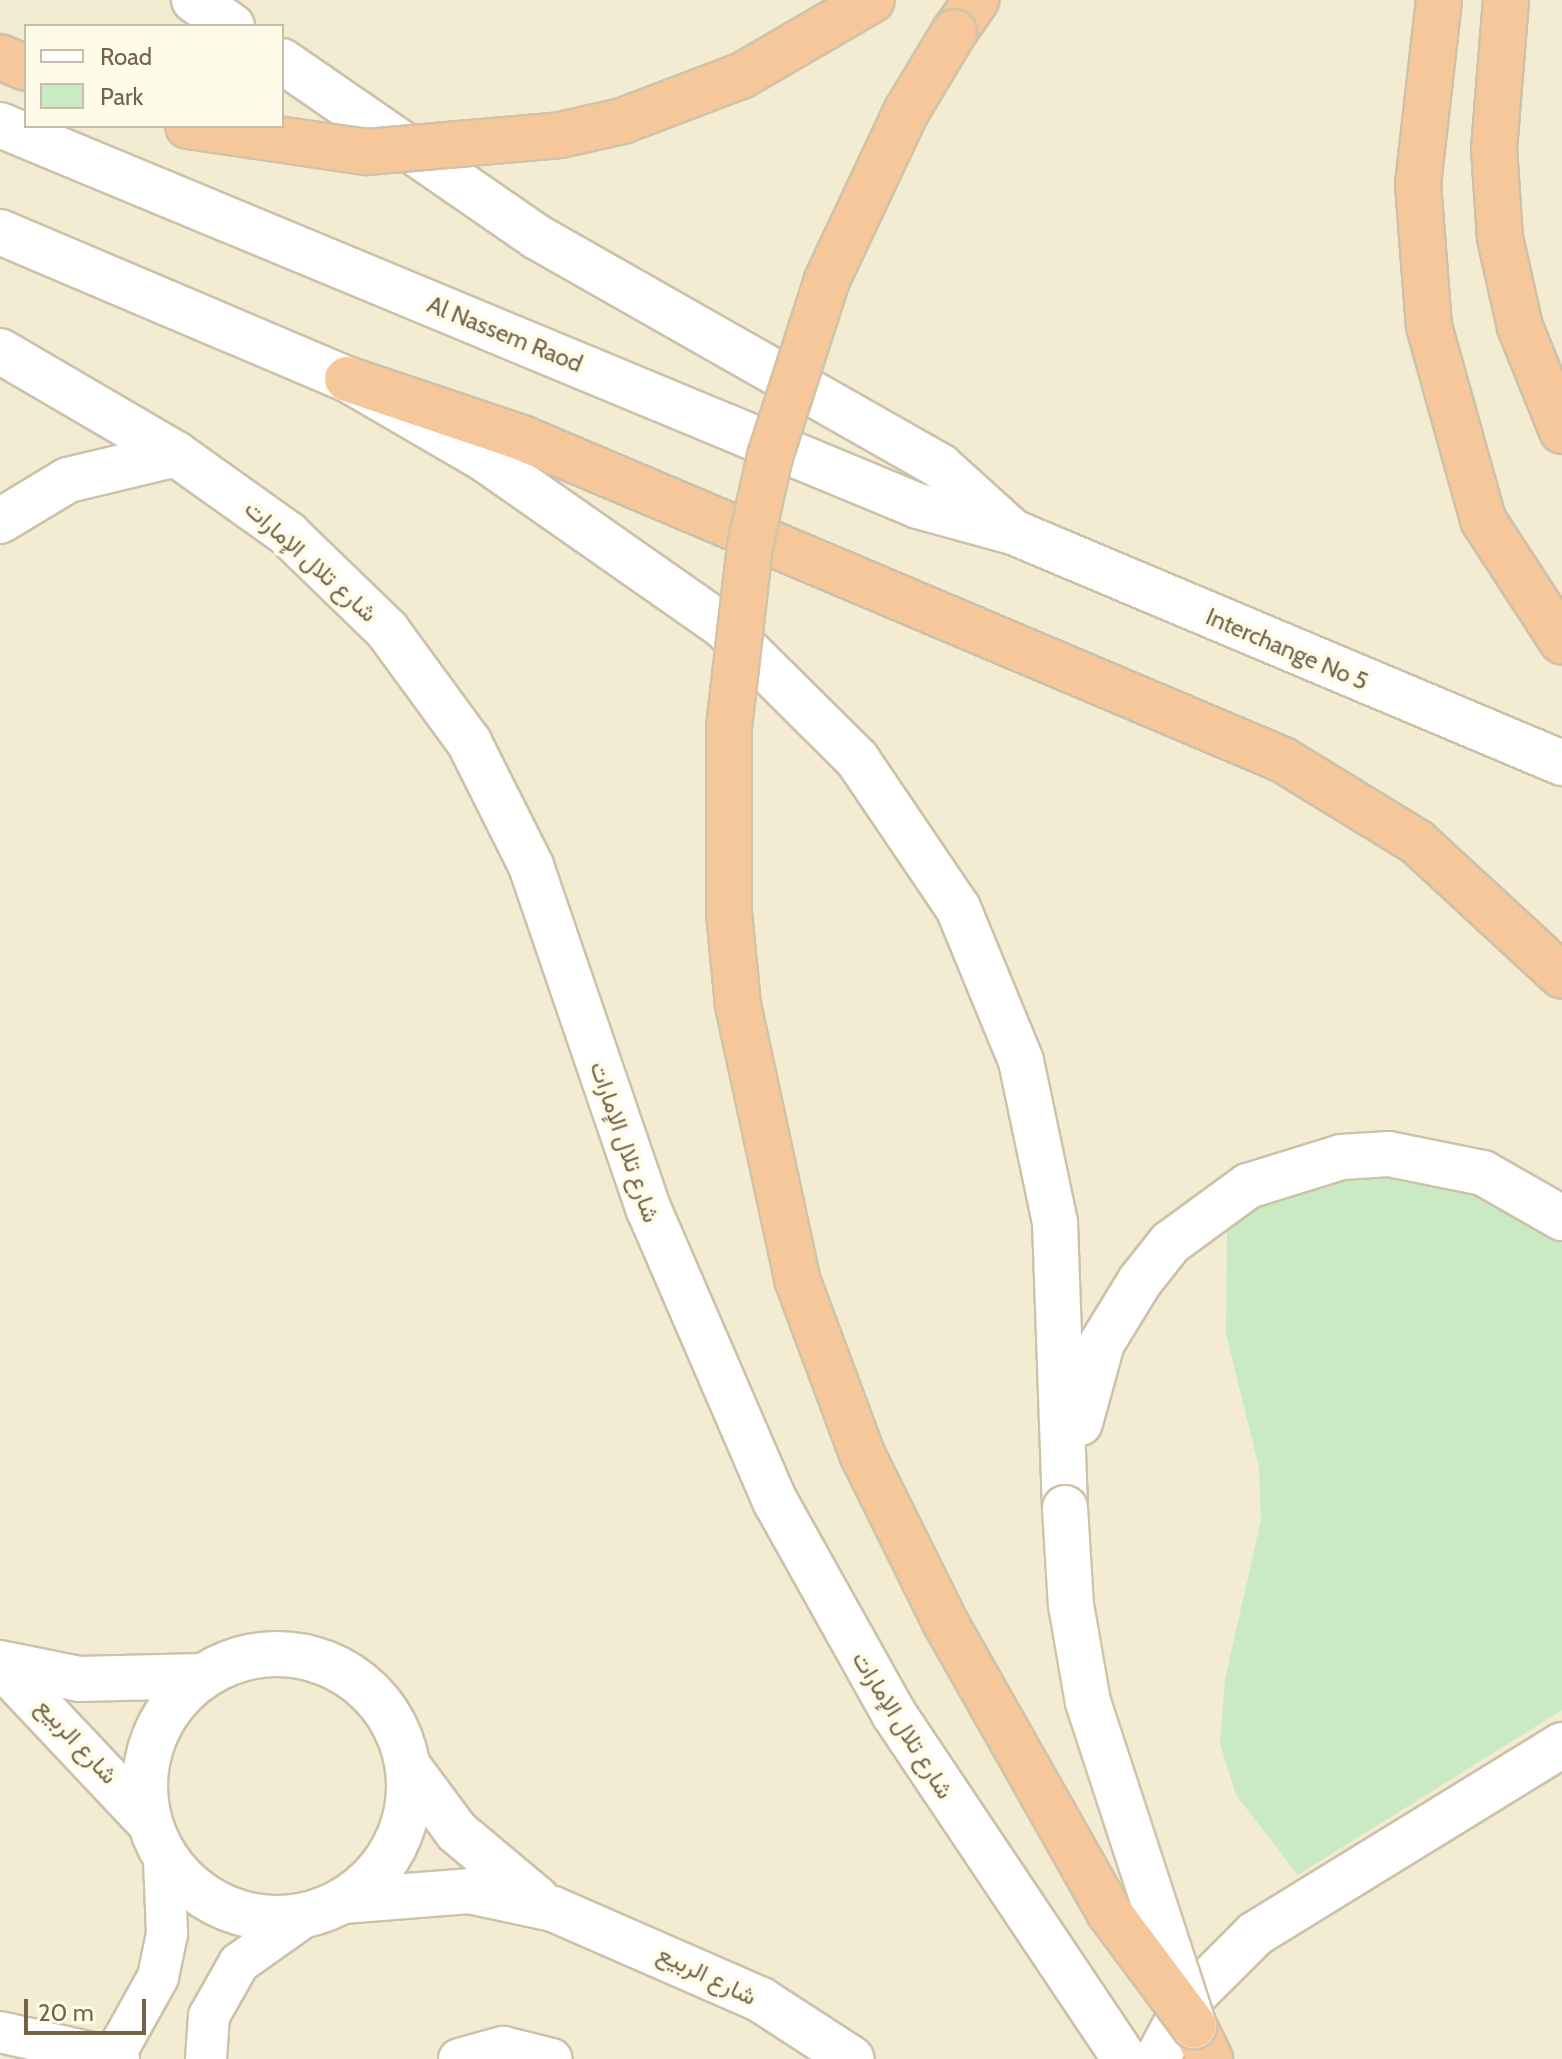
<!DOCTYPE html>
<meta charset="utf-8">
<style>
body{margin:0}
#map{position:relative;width:1562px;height:2059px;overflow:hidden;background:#fcf8e3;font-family:Cabin,Vazirmatn,sans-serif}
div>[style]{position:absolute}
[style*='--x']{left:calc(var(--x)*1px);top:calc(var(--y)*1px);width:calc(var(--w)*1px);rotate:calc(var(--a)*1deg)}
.residential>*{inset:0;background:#f4ecd2}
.green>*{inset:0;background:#c9eac2}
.roads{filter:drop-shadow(2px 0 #cec1aa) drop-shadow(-2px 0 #cec1aa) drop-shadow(0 2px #cec1aa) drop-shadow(0 -2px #cec1aa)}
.minor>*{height:40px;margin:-20px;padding:0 20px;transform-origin:20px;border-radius:20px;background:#fff}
.secondary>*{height:44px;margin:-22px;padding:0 22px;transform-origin:22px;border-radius:22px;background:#fff}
.secondary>.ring{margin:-22px;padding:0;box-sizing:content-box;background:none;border:44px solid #fff;border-radius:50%}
.motorway>*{height:44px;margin:-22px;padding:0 22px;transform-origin:22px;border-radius:22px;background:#f6c79a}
.bridges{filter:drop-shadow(2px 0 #d1c3a7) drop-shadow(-2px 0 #d1c3a7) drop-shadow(0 2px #d1c3a7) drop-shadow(0 -2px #d1c3a7)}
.secondary-bridge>*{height:44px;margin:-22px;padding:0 22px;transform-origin:22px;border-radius:22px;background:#fff}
.motorway-bridge>*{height:44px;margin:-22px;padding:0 22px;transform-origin:22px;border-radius:22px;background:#f6c79a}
span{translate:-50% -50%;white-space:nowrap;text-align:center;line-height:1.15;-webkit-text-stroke:8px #fffbe9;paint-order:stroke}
.street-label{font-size:24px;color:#746249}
.legend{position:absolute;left:24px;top:24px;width:260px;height:104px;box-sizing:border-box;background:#fffbe9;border:2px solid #c7bea9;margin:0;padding:10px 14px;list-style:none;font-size:24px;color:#746249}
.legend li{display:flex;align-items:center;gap:16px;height:40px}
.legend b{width:40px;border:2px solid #c7bea9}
.scale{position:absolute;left:24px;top:1999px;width:122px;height:36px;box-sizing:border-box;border:4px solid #746249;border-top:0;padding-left:10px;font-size:24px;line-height:28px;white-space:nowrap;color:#746249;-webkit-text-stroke:6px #fffbe9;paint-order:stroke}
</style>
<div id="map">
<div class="residential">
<i style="clip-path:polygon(evenodd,0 0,1562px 0,1562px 2059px,0 2059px,0 0,26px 26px,282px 26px,282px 126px,26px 126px,26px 26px)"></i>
</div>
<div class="green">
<i style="clip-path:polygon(1376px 1174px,1444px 1181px,1497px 1199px,1562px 1242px,1562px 1710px,1298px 1875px,1236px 1795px,1220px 1744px,1225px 1679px,1261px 1520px,1259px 1468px,1226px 1334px,1227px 1224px,1266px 1199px,1317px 1181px)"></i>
</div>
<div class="roads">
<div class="minor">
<i style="--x:0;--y:2032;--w:122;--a:12.8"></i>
<i style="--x:113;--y:2058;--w:93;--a:-60.9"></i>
<i style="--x:158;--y:1977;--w:44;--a:-78.2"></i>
<i style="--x:167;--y:1934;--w:76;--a:-92.3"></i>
<i style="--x:206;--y:2059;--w:43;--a:-86"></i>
<i style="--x:209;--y:2016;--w:61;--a:-60.5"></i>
<i style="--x:239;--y:1963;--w:80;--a:-35.3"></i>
<i style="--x:459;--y:2059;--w:46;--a:-15.3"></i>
<i style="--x:503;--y:2047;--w:50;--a:13.8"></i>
</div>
<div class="secondary">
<i style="--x:194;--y:0;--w:46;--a:34.4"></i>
<i style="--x:282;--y:61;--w:310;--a:34.6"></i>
<i style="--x:537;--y:237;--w:464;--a:29.6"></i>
<i style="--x:940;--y:466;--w:98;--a:42.1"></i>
<i style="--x:0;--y:125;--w:994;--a:22.54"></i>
<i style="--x:918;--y:506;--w:98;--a:15.3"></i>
<i style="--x:1013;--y:532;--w:596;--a:22.82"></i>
<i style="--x:0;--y:232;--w:377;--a:23"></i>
<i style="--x:347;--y:379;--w:161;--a:30.2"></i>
<i style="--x:486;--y:460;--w:288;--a:35"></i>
<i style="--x:722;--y:625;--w:190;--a:44.8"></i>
<i style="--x:857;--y:759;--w:180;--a:55.9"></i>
<i style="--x:958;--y:908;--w:165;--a:67.6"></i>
<i style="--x:1021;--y:1061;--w:165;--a:78.1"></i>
<i style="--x:1055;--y:1222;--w:286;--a:88"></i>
<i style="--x:0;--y:351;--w:204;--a:30.3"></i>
<i style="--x:176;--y:454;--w:138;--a:35.5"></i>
<i style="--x:288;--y:534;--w:138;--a:44.1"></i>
<i style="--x:387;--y:630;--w:139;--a:53.8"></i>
<i style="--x:469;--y:742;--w:139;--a:63.4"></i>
<i style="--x:531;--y:866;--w:364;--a:71.1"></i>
<i style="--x:649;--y:1210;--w:317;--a:66.6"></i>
<i style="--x:775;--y:1501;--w:244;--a:60.8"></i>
<i style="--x:894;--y:1714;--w:415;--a:56.2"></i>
<i style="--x:0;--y:521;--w:79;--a:-31.1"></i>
<i style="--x:68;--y:480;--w:111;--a:-13.5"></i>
<i style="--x:1080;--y:1423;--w:83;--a:-74.6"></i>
<i style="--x:1102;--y:1343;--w:73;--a:-58.5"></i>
<i style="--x:1140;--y:1281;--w:48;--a:-51.7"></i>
<i style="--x:1170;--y:1243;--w:97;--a:-36.2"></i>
<i style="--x:1248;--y:1186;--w:97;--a:-17.3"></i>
<i style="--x:1341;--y:1157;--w:48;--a:-3.6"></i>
<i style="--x:1389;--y:1154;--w:96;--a:11.4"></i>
<i style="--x:1483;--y:1173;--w:91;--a:29.7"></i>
<i class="ring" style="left:145px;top:1654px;width:220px;height:220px"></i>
<i style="--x:0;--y:1663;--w:81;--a:11.4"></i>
<i style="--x:79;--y:1679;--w:124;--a:-1.4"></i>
<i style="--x:0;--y:1664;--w:217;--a:46.7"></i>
<i style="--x:408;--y:1766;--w:82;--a:53.4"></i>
<i style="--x:457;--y:1832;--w:104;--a:39.9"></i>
<i style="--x:343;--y:1901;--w:126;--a:-4.5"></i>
<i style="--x:469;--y:1891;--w:86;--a:12.1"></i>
<i style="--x:553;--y:1909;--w:227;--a:23.6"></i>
<i style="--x:761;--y:2000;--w:108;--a:33"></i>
<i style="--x:1157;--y:2059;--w:66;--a:-61.9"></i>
<i style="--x:1188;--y:2001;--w:95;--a:-45"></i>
<i style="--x:1255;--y:1934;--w:361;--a:-31.6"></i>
</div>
<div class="motorway">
<i style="--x:1439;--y:0;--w:185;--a:96.5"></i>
<i style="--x:1418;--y:184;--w:142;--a:85.6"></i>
<i style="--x:1429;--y:326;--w:201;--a:74.4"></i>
<i style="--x:1483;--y:520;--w:145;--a:56.9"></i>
<i style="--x:1506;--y:0;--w:148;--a:94.6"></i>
<i style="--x:1494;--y:148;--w:90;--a:86.2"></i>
<i style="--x:1500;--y:238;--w:91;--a:77.3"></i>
<i style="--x:1520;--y:327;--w:112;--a:68"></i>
<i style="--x:954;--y:32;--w:39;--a:-55"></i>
<i style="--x:0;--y:57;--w:28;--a:23"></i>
<i style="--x:347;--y:379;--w:185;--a:18.6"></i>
<i style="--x:522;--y:438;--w:826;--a:22.93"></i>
<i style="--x:1283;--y:760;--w:157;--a:31.5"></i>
<i style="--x:1417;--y:842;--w:197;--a:42.7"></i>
<i style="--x:1194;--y:2026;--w:37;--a:64"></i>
</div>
</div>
<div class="bridges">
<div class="secondary-bridge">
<i style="--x:1065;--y:1508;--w:97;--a:86.5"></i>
<i style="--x:1071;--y:1605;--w:98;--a:80.1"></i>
<i style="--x:1088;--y:1702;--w:341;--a:71.9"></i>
</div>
<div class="motorway-bridge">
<i style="--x:954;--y:32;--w:93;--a:121"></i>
<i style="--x:906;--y:112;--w:186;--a:115.2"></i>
<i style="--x:827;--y:280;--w:185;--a:107.9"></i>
<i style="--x:770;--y:456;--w:92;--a:102.5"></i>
<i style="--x:750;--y:546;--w:183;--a:96.6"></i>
<i style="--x:729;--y:728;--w:185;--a:90"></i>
<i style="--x:729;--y:913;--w:92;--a:84.4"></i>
<i style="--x:738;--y:1005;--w:280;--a:77.8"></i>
<i style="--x:797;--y:1279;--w:187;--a:69.6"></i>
<i style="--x:862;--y:1454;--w:187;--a:63.7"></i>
<i style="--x:945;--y:1622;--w:333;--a:60.5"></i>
<i style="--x:1109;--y:1912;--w:142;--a:53.3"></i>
<i style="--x:188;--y:126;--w:181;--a:8.3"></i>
<i style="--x:367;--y:152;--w:194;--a:-5"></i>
<i style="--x:560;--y:135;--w:64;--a:-12.7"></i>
<i style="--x:622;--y:121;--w:129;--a:-20.8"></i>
<i style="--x:743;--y:75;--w:149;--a:-30.2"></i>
</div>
</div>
<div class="street-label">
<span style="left:505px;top:334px;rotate:22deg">Al Nassem Raod</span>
<span style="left:311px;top:561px;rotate:42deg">شارع تلال الإمارات</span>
<span style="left:1287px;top:649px;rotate:23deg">Interchange No 5</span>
<span style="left:625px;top:1142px;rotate:71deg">شارع تلال الإمارات</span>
<span style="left:903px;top:1725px;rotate:58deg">شارع تلال الإمارات</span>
<span style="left:77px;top:1741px;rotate:47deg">شارع الربيع</span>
<span style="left:707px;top:1975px;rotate:26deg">شارع الربيع</span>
</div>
<ul class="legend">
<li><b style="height:10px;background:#fff"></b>Road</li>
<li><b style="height:22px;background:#c9eac2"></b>Park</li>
</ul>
<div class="scale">20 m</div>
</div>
